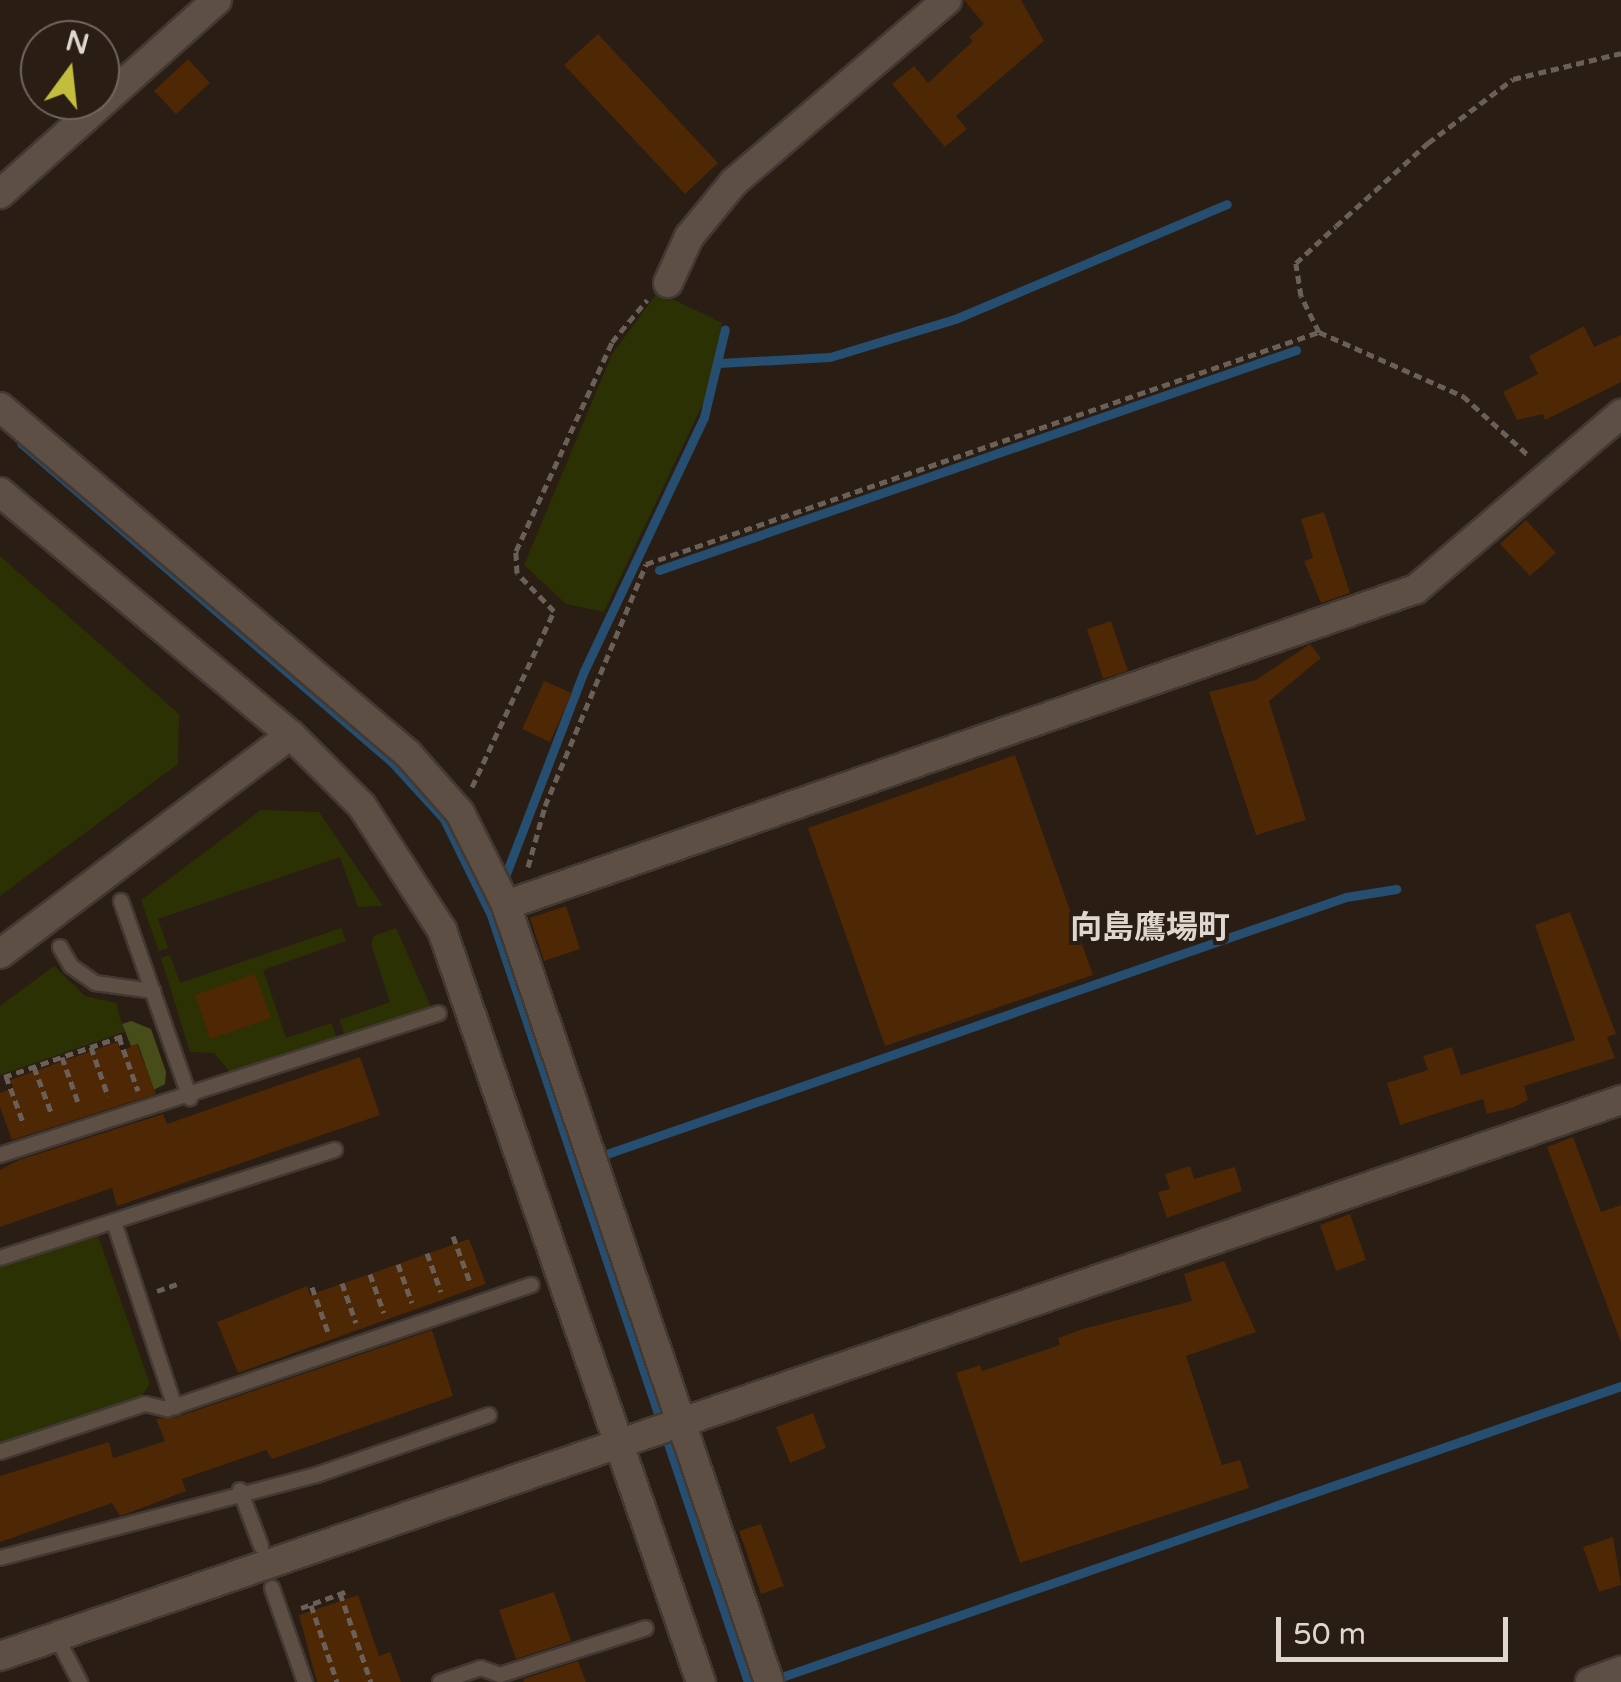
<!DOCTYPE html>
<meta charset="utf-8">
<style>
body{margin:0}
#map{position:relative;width:1621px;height:1682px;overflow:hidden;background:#291d14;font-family:"Varela Round","Noto Sans JP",sans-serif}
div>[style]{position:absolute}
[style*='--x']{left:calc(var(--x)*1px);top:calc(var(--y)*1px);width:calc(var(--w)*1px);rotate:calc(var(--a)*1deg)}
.green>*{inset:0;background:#2c3103}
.forest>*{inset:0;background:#474d19}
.stream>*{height:9px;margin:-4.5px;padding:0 4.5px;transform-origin:4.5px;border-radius:4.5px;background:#254e70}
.building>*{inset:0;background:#4e2704}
.path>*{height:5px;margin-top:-2.5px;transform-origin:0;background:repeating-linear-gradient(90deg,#6b6058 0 8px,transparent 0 13px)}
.roads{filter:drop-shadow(2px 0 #433933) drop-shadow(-2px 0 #433933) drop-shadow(0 2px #433933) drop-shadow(0 -2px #433933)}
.service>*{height:14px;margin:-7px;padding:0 7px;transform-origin:7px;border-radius:7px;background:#5e4f45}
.minor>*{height:28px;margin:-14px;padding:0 14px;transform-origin:14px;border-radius:14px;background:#5e4f45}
.tertiary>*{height:28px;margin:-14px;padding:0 14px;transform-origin:14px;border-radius:14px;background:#5e4f45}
span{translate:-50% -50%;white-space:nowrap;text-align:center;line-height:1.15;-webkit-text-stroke:8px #291d14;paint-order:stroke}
.neighbourhood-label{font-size:32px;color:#dfd6d0;font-weight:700}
.north{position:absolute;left:20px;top:20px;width:100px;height:100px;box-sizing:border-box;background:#291d14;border:2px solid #72675f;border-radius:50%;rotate:15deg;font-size:28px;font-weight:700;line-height:40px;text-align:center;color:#dfd6d0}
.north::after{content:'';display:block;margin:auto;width:35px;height:45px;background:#c3bd3e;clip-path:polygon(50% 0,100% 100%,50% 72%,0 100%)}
.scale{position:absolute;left:1276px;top:1617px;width:232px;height:45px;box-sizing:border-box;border:5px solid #dfd6d0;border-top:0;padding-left:12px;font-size:30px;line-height:35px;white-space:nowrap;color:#dfd6d0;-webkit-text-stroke:8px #291d14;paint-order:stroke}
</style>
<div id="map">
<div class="green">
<i style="clip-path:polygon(658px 292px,722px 323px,707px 395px,604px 612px,566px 604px,524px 565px,612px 354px)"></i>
<i style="clip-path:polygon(0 556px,179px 714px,178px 764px,0 896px)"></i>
<i style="clip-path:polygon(261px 810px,319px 812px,383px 906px,358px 907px,340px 857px,158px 919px,168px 948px,159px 951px,141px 900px)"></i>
<i style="clip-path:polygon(341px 928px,346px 941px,263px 970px,286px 1038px,331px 1023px,339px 1043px,235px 1078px,214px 1053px,190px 1052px,161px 958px,170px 955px,180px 983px)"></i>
<i style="clip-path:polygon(396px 928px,432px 1009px,347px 1040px,339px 1020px,390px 1002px,371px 944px,374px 936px)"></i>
<i style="clip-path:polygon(54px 966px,85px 996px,116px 1003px,124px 1032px,0 1075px,0 1006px)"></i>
<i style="clip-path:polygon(97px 1233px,150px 1384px,140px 1399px,0 1447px,0 1267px)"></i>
</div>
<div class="forest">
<i style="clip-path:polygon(131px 1021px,151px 1029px,166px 1072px,165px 1084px,148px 1093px,151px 1081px,138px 1044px,131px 1046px,122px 1024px)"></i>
</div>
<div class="stream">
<i style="--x:719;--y:363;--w:111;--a:-3.1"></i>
<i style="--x:830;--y:357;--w:131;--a:-16.9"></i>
<i style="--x:955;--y:319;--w:295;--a:-22.9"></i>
<i style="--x:21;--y:443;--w:488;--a:40.7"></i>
<i style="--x:391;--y:761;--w:79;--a:47.6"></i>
<i style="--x:444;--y:819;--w:107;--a:63.9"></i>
<i style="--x:491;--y:915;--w:809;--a:71.48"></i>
<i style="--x:659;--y:570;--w:674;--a:-19.05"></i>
<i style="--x:506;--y:874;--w:217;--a:-69"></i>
<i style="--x:584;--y:671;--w:281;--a:-64.7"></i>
<i style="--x:704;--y:417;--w:90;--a:-76.6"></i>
<i style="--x:598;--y:1157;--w:792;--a:-19.17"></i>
<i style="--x:1346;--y:897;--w:51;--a:-9.1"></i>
<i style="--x:773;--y:1680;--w:898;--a:-19.12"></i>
</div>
<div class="building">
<i style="clip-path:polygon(964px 0,1021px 0,1044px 41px,956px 116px,967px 129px,945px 147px,892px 84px,914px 66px,928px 83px,973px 41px,969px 37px,984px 24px)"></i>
<i style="clip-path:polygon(598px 34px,718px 163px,685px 194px,564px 65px)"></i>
<i style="clip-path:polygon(188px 59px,210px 83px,176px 114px,154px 91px)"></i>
<i style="clip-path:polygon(1584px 326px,1594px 347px,1621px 335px,1621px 382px,1545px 420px,1543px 414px,1517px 420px,1503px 392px,1538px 374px,1529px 356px)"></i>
<i style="clip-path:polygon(1324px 512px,1350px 593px,1321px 603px,1304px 561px,1313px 558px,1301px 519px)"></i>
<i style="clip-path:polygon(1526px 520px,1556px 553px,1530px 576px,1500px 544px)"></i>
<i style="clip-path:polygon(1111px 621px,1128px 671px,1103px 679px,1087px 629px)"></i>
<i style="clip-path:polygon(1310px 644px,1321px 658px,1269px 701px,1306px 820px,1256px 835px,1209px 692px,1256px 680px)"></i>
<i style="clip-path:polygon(544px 681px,572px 693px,550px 742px,522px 729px)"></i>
<i style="clip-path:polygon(1015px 755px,1093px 975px,885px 1046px,808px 828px)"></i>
<i style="clip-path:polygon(566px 906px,580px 949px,544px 961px,530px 918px)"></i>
<i style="clip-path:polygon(1570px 912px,1616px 1034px,1607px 1037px,1615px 1058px,1524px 1086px,1528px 1100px,1514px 1107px,1487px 1114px,1483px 1099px,1400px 1125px,1387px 1083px,1428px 1070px,1423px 1056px,1452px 1047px,1461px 1075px,1575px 1040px,1535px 925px)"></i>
<i style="clip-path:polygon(255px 974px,271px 1018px,210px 1039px,195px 995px)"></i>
<i style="clip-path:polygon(117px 1042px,121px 1051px,137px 1044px,156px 1094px,12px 1140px,0 1107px,0 1093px,13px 1088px,10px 1080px)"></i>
<i style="clip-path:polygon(360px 1057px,380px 1115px,117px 1206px,112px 1188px,0 1227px,0 1170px,19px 1160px,163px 1114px,167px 1124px)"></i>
<i style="clip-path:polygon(1573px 1137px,1601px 1212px,1621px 1205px,1621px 1342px,1547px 1147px)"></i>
<i style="clip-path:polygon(1190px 1166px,1194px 1179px,1235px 1167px,1242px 1191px,1167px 1218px,1158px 1192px,1170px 1189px,1165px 1174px)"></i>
<i style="clip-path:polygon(1350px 1214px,1366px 1260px,1336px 1271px,1320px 1225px)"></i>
<i style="clip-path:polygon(469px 1239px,486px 1284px,238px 1373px,217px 1322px,307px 1286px,310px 1295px)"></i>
<i style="clip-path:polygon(1224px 1261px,1256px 1332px,1186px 1356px,1222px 1465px,1240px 1460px,1249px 1488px,1020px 1563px,956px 1373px,980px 1365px,982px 1371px,1060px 1345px,1058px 1338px,1086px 1328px,1192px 1301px,1184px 1274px)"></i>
<i style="clip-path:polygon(432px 1330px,453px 1396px,272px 1459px,266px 1450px,182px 1479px,186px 1491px,129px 1513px,120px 1516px,112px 1503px,0 1542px,0 1476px,109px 1442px,113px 1458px,165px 1441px,156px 1419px,177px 1417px)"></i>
<i style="clip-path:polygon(813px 1413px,826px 1448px,790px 1463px,776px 1427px)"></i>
<i style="clip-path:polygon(761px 1524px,784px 1586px,761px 1594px,739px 1531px)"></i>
<i style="clip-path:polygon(1613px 1537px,1621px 1585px,1599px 1592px,1583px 1547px)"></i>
<i style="clip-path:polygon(554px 1592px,571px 1641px,516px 1659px,499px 1610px)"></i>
<i style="clip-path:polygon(358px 1595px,379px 1656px,390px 1652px,401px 1682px,317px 1682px,299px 1615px)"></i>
<i style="clip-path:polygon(578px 1661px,586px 1682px,524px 1682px,523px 1679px)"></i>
</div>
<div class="path">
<i style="--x:1319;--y:332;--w:40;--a:-116.6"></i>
<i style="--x:1301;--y:296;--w:33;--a:-99"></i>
<i style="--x:1296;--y:263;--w:54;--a:-42.8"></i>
<i style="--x:1336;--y:226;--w:124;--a:-42.1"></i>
<i style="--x:1428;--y:143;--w:106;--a:-37"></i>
<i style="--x:1513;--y:79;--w:111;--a:-13.5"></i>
<i style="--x:472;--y:787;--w:194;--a:-65"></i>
<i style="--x:554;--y:611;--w:53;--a:-134.2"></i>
<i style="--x:517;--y:573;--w:22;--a:-93"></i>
<i style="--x:516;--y:551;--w:230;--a:-65.3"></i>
<i style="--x:612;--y:342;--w:55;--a:-50.2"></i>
<i style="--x:528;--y:867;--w:63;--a:-74.4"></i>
<i style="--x:545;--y:806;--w:262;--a:-67.3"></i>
<i style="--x:646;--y:564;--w:712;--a:-19.02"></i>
<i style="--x:1319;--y:332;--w:158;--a:24"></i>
<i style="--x:1463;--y:396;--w:88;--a:42.2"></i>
<i style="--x:119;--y:1037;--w:57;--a:70.6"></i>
<i style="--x:91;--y:1047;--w:52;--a:70.9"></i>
<i style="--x:62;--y:1057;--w:51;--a:70.5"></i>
<i style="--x:34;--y:1067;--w:51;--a:69.4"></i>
<i style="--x:6;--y:1076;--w:52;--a:69.8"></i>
<i style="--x:4;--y:1077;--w:126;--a:-19"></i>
<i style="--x:453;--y:1236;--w:52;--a:69.8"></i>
<i style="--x:427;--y:1253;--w:41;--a:70.3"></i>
<i style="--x:398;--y:1264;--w:41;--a:70.3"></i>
<i style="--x:370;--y:1274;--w:41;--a:70.3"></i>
<i style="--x:342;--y:1283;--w:42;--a:70.7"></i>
<i style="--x:312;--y:1287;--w:48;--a:70.4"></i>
<i style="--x:157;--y:1291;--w:21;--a:-19"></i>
<i style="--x:340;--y:1593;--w:94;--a:70.8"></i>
<i style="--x:311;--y:1605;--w:81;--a:71.3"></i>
<i style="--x:301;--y:1608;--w:47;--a:-20"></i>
</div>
<div class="roads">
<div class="service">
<i style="--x:121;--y:901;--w:209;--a:70.7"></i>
<i style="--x:60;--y:947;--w:22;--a:60"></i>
<i style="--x:71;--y:966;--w:29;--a:35"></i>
<i style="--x:95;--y:983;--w:59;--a:7.9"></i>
<i style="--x:0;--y:1155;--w:461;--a:-17.9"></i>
<i style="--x:114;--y:1222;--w:195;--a:71.8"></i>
<i style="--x:0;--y:1258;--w:352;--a:-17.9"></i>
<i style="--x:0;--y:1452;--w:153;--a:-18.3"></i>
<i style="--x:145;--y:1404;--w:23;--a:13"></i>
<i style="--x:167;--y:1409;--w:385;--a:-18.8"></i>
<i style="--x:240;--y:1490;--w:60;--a:69.4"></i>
<i style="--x:0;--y:1558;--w:327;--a:-14.7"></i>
<i style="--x:316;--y:1475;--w:183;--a:-19.1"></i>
<i style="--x:272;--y:1588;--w:100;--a:70.7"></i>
<i style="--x:57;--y:1638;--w:50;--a:62.4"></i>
<i style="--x:440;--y:1682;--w:43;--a:-18.9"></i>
<i style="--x:481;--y:1668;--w:20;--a:20"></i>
<i style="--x:500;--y:1675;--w:153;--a:-17.8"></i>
</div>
<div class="minor">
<i style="--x:0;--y:194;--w:291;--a:-41.8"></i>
<i style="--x:668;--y:283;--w:51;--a:-65.5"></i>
<i style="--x:689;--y:237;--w:71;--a:-50.7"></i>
<i style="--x:734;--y:182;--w:280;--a:-40.5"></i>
<i style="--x:0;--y:407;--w:536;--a:40.38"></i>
<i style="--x:408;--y:754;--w:79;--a:48.6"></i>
<i style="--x:460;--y:813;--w:103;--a:63.4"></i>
<i style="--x:506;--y:905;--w:820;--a:71.3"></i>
<i style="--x:506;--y:905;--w:963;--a:-19.15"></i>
<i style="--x:1416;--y:589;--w:270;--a:-40.5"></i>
<i style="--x:0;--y:1656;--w:1714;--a:-18.93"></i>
<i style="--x:1590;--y:1682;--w:33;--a:-20"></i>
</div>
<div class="tertiary">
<i style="--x:0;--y:492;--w:379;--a:39.9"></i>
<i style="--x:291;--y:735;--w:100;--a:45"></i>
<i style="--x:362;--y:806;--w:148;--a:57.2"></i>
<i style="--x:442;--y:930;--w:795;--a:71"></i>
<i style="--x:0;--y:954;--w:364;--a:-37"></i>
</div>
</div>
<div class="neighbourhood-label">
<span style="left:1150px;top:928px">向島鷹場町</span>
</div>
<div class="north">N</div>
<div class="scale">50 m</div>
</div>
